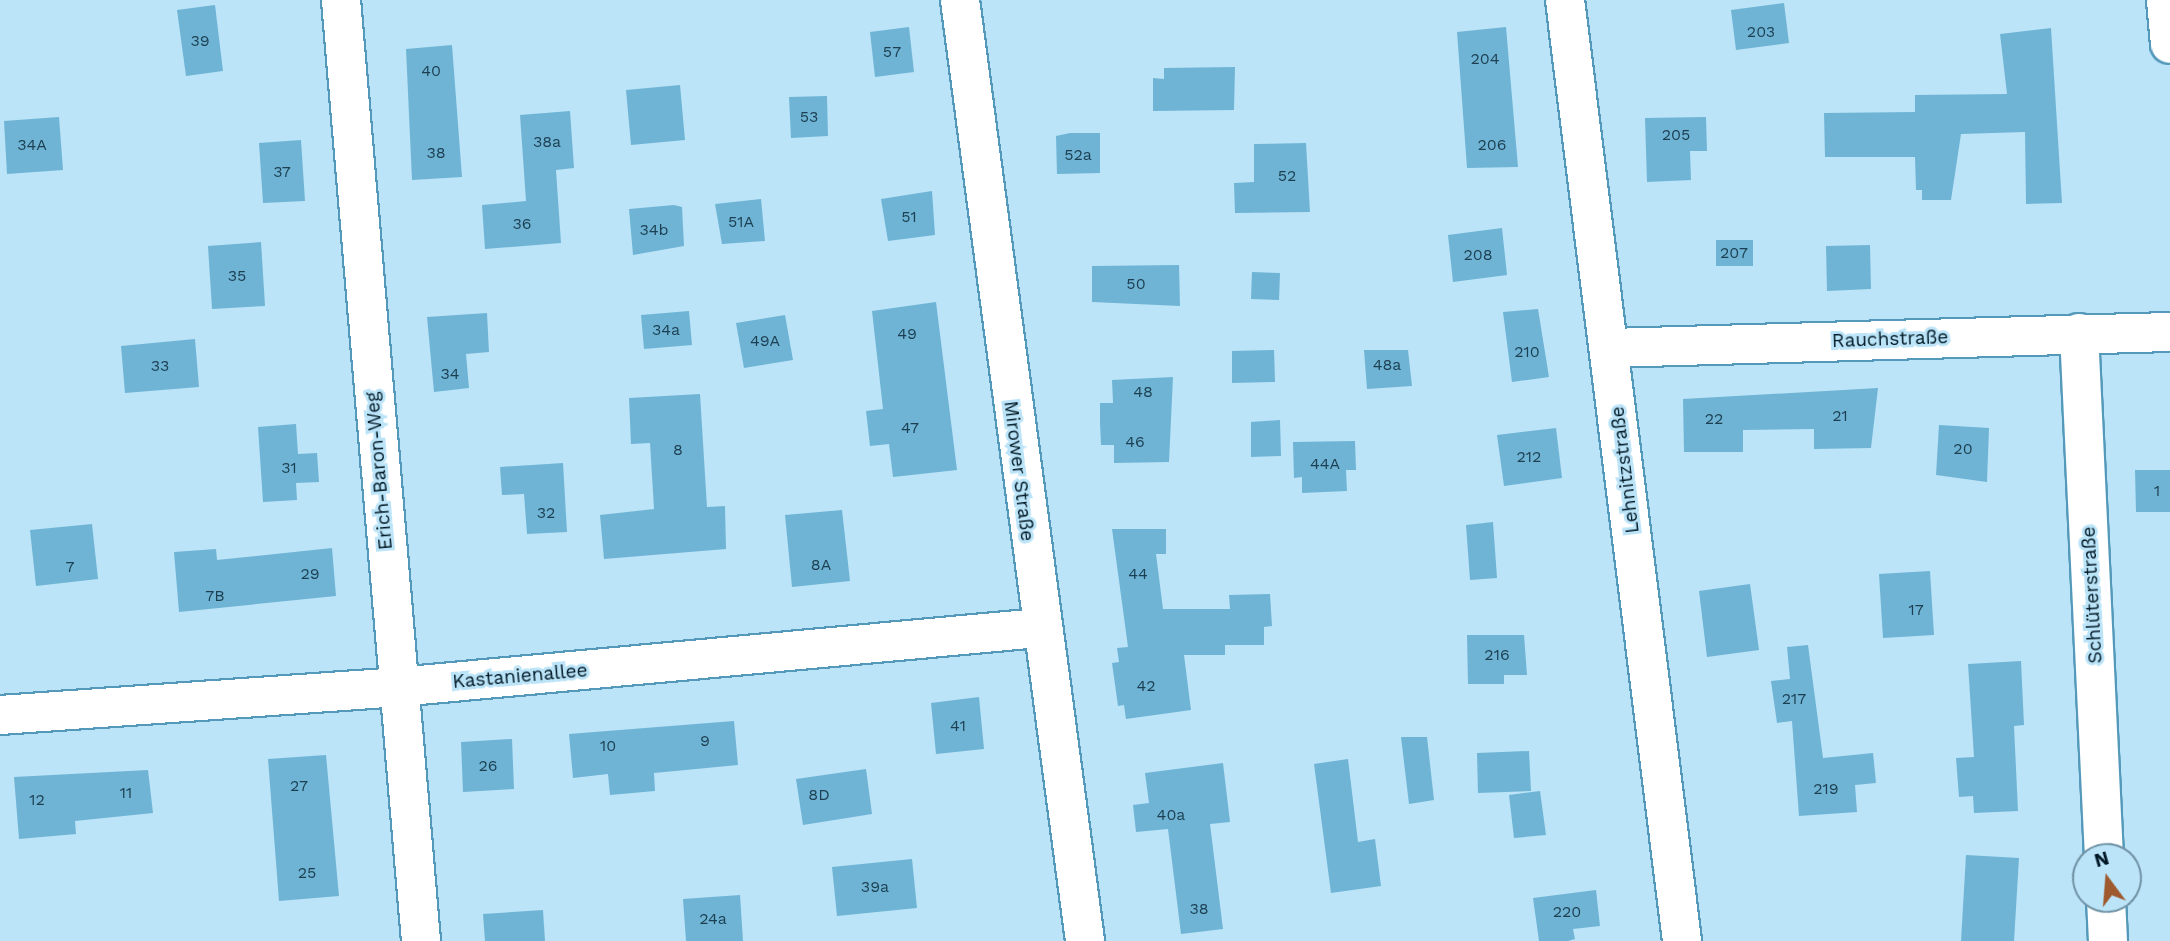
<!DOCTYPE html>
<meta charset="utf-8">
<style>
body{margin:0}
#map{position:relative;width:2170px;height:941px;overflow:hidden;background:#bbe4f8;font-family:"Work Sans",sans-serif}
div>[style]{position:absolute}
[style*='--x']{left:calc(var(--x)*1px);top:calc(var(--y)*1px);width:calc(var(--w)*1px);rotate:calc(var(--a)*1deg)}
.building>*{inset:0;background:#6fb4d5}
.roads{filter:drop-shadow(2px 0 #5499ba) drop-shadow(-2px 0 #5499ba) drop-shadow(0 2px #5499ba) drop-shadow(0 -2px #5499ba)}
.minor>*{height:38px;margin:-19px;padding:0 19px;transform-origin:19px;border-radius:19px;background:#fff}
span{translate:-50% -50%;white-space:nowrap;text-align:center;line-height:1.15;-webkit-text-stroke:6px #bbe4f8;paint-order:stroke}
.number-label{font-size:16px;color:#1c3f51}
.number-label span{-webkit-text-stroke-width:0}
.street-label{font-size:19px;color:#001825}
.north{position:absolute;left:2072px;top:843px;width:70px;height:70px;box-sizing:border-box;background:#bbe4f8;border:2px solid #7092a4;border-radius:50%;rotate:344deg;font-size:19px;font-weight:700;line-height:28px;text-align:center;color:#001825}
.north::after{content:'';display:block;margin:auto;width:24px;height:32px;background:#9e592e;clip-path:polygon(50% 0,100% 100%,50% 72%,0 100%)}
</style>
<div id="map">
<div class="building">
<i style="clip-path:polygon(1784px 3px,1789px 43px,1736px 50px,1731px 10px)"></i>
<i style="clip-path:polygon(215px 5px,223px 71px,186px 76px,177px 10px)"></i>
<i style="clip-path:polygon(909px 27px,914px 72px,875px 77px,870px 32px)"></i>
<i style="clip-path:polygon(1506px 27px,1518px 167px,1467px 168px,1457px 32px)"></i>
<i style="clip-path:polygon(2051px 28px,2062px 203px,2026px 204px,2025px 132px,1961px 134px,1951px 200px,1922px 200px,1922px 190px,1916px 190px,1915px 157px,1825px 157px,1824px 113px,1915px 112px,1915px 95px,2007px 94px,2000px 34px)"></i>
<i style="clip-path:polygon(452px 45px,462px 177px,412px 180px,406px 49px)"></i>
<i style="clip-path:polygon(1235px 67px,1234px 110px,1153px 111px,1153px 78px,1164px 79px,1164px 68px)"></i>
<i style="clip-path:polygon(680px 85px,685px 140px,631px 145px,626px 90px)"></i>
<i style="clip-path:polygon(827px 96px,828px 136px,791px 138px,789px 97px)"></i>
<i style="clip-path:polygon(570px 111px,574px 168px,556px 170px,561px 243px,485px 249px,482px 205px,526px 201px,520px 115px)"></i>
<i style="clip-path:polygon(59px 117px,63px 170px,7px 174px,4px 121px)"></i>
<i style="clip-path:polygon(1706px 117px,1707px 151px,1690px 151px,1691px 180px,1647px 182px,1645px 118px)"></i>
<i style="clip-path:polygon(1070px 133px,1100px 133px,1100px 173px,1057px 174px,1056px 136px)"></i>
<i style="clip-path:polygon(301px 140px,305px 201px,263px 203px,259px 143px)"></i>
<i style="clip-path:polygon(1306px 143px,1310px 212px,1235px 213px,1234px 183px,1254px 182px,1254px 144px)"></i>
<i style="clip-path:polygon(932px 191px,935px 235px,888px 241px,881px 199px)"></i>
<i style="clip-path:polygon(761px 199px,765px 241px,722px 244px,715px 204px)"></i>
<i style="clip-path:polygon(674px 205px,682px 207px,684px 246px,633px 255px,629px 209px)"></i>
<i style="clip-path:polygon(1502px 228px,1507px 275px,1453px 282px,1448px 235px)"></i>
<i style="clip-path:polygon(1716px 240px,1753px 240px,1753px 266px,1716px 266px)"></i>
<i style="clip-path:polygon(261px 242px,265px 306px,212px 309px,208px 246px)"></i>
<i style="clip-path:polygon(1870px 245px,1871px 289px,1827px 291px,1826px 246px)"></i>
<i style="clip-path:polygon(1179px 265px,1180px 306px,1092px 302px,1092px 266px)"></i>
<i style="clip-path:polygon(1252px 272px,1280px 273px,1279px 300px,1251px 299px)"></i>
<i style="clip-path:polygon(936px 302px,957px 470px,893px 477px,889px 444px,870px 446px,866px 411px,883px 409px,872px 311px)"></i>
<i style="clip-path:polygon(1538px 309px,1549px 377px,1512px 382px,1503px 312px)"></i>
<i style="clip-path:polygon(689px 311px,692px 345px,644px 349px,641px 315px)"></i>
<i style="clip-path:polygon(487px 313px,489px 352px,466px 354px,469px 388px,434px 392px,427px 317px)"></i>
<i style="clip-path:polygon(785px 315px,793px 360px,744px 368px,736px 323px)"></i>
<i style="clip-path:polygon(195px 339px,199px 387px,125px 393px,121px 346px)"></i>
<i style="clip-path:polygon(1274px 350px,1275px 382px,1232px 383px,1232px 351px)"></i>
<i style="clip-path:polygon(1364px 350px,1408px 350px,1412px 386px,1367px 389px)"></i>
<i style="clip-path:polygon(1173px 377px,1169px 462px,1114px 463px,1114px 445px,1101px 445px,1100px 423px,1100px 403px,1113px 403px,1112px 380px)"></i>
<i style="clip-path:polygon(1878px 388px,1871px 448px,1814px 449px,1814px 429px,1743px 430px,1743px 452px,1684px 452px,1683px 399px)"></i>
<i style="clip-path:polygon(700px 394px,707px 507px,725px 506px,726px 549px,604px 559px,600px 515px,654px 509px,650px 443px,631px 444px,629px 398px)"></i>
<i style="clip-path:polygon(1280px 420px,1281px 456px,1251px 457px,1251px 422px)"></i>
<i style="clip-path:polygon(296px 424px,298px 454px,317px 453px,319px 482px,296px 483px,297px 500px,263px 502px,258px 427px)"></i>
<i style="clip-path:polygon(1939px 425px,1989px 428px,1987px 482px,1936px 475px)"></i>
<i style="clip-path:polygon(1556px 428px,1562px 478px,1504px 486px,1497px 435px)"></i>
<i style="clip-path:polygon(1355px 441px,1356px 470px,1346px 470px,1347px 491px,1302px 493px,1302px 477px,1294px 478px,1293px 442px)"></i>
<i style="clip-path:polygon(563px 463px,567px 532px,527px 534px,524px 494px,502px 495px,500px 467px)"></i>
<i style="clip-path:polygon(2135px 470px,2170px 470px,2170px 512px,2136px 512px)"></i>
<i style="clip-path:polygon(842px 510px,850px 581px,792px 587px,785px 515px)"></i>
<i style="clip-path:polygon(1493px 522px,1497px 578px,1470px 580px,1466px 525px)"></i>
<i style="clip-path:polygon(92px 524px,98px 579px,36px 586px,30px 530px)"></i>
<i style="clip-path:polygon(1112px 529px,1166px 529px,1166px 554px,1156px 554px,1163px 609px,1230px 609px,1229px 595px,1270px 594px,1272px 626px,1264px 627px,1264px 645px,1225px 645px,1225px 655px,1184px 655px,1191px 710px,1126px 719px,1124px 705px,1118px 706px,1112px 663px,1119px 662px,1117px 648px,1128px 647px)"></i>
<i style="clip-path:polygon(332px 548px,336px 596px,179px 612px,174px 552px,216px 549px,217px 560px)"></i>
<i style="clip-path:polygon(1930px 571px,1934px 635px,1883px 638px,1879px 574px)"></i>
<i style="clip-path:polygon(1750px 584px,1759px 650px,1707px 657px,1699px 591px)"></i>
<i style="clip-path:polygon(1467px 635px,1524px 635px,1527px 675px,1504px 675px,1504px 684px,1468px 684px)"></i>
<i style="clip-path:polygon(1808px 645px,1823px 758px,1873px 753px,1876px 783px,1855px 785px,1857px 812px,1799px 816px,1792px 721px,1777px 723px,1771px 681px,1790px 679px,1787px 647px)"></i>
<i style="clip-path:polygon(2021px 661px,2024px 725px,2014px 726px,2018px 811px,1974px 813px,1973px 796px,1959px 797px,1956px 758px,1974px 757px,1968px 664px)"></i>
<i style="clip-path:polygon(979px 697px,984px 749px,936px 754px,931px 703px)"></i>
<i style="clip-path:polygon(734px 721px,738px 765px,654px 773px,655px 791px,610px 795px,608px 774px,573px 778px,569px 734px)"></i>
<i style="clip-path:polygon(1401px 737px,1427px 737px,1434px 800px,1409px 804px)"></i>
<i style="clip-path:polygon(512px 739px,514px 789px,463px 792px,461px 742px)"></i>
<i style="clip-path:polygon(1529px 751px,1531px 791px,1478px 793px,1477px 753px)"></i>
<i style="clip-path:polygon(326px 755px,339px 896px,279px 901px,268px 759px)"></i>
<i style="clip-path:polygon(1348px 759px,1358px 842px,1375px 839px,1381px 886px,1331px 893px,1314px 764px)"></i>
<i style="clip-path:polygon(1223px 763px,1230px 822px,1210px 824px,1223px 929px,1181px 934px,1168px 829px,1136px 832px,1133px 805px,1149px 803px,1145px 773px)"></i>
<i style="clip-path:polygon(866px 769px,872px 814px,803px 825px,796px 779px)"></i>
<i style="clip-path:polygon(148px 770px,153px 813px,75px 821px,76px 834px,19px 839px,14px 777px)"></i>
<i style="clip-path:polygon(1540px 791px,1546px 835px,1514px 838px,1509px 795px)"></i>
<i style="clip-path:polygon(1966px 855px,2019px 858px,2014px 941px,1961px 941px)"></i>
<i style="clip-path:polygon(912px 859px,917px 908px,837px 916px,832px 867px)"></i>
<i style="clip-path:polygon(1596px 890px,1600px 926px,1573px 929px,1575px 939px,1568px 941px,1539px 941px,1533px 898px)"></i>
<i style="clip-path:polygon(740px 895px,743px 941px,686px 941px,683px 899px)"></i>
<i style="clip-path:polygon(543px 910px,545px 941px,485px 941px,483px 914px)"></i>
</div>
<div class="roads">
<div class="minor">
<i style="--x:341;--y:0;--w:944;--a:85.14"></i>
<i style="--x:960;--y:0;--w:949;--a:82.43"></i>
<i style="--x:1565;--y:0;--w:948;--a:82.91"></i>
<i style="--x:2166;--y:0;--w:44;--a:84.8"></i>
<i style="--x:2079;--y:333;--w:525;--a:87.27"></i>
<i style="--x:1610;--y:348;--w:560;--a:-1.64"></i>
<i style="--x:0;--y:715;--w:399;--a:-4"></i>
<i style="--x:398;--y:687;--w:644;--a:-5.26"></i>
<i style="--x:2106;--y:899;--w:42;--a:87.3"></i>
</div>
</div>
<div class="number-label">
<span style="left:1761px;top:32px">203</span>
<span style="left:200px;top:41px">39</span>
<span style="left:892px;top:52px">57</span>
<span style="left:1485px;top:59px">204</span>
<span style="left:431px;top:71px">40</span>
<span style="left:809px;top:117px">53</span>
<span style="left:1676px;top:135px">205</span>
<span style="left:547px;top:142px">38a</span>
<span style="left:32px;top:145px">34A</span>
<span style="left:1492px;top:145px">206</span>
<span style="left:436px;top:153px">38</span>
<span style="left:1078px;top:155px">52a</span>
<span style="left:282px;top:172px">37</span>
<span style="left:1287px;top:176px">52</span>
<span style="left:909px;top:217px">51</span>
<span style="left:741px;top:222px">51A</span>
<span style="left:522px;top:224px">36</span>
<span style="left:654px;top:230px">34b</span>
<span style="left:1734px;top:253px">207</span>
<span style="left:1478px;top:255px">208</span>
<span style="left:237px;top:276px">35</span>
<span style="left:1136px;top:284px">50</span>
<span style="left:666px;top:330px">34a</span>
<span style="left:907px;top:334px">49</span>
<span style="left:765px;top:341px">49A</span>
<span style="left:1527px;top:352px">210</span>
<span style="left:1387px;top:365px">48a</span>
<span style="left:160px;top:366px">33</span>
<span style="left:450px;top:374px">34</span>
<span style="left:1143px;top:392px">48</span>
<span style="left:1840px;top:416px">21</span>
<span style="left:1714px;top:419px">22</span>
<span style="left:910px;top:428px">47</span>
<span style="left:1135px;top:442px">46</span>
<span style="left:1963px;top:449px">20</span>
<span style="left:678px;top:450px">8</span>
<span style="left:1529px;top:457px">212</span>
<span style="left:1325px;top:464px">44A</span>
<span style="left:289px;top:468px">31</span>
<span style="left:2157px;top:491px">1</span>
<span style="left:546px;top:513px">32</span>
<span style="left:821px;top:565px">8A</span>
<span style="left:70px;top:567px">7</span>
<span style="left:310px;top:574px">29</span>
<span style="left:1138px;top:574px">44</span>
<span style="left:215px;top:596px">7B</span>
<span style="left:1916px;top:610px">17</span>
<span style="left:1497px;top:655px">216</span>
<span style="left:1146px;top:686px">42</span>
<span style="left:1794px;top:699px">217</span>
<span style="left:958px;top:726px">41</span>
<span style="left:705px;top:741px">9</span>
<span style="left:608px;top:746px">10</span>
<span style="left:488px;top:766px">26</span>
<span style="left:299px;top:786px">27</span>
<span style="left:1826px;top:789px">219</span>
<span style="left:126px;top:793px">11</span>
<span style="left:819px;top:795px">8D</span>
<span style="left:37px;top:800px">12</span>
<span style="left:1171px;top:815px">40a</span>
<span style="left:307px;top:873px">25</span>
<span style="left:875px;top:887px">39a</span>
<span style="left:1199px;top:909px">38</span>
<span style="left:1567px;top:912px">220</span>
<span style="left:713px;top:919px">24a</span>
</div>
<div class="street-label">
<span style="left:1890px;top:339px;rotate:-2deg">Rauchstraße</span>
<span style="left:1625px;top:470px;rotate:-97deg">Lehnitzstraße</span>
<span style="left:379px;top:471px;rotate:-95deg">Erich-Baron-Weg</span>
<span style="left:1019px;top:471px;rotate:83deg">Mirower Straße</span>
<span style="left:2092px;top:595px;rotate:-93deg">Schlüterstraße</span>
<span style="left:520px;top:676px;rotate:-5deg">Kastanienallee</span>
</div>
<div class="north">N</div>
</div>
